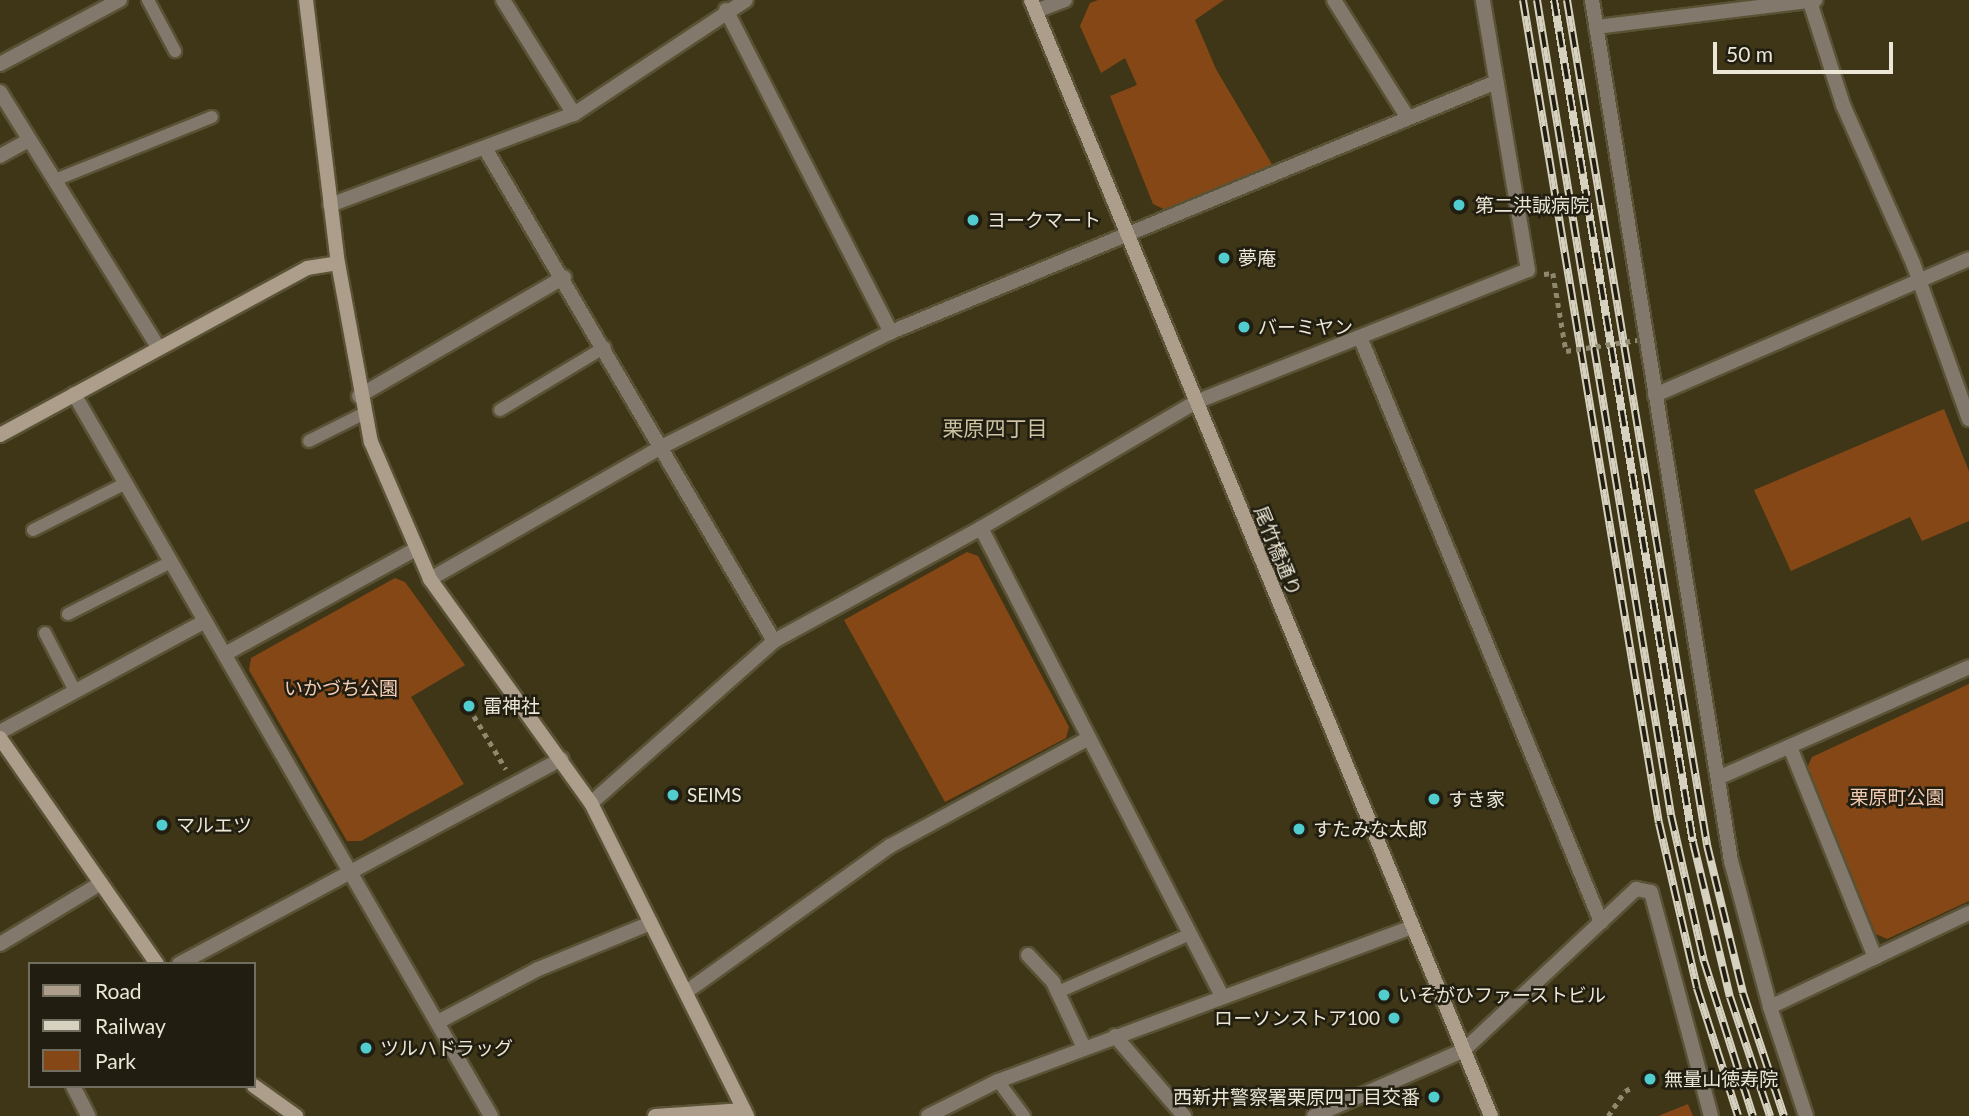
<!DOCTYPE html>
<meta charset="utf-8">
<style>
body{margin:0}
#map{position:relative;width:1969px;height:1116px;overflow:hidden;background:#3e3617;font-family:Lato,"Noto Sans JP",sans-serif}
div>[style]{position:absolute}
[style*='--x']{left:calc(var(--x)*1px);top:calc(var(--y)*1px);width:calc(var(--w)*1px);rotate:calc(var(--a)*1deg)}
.green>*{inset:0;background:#854716}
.path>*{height:4.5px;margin-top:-2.25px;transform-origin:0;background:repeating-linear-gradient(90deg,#8e886f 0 5px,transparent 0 10px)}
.roads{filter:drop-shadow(2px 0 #5a5235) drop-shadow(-2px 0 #5a5235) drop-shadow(0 2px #5a5235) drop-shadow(0 -2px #5a5235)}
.lane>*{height:12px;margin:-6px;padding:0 6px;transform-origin:6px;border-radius:6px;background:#82796c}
.street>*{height:14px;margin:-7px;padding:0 7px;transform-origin:7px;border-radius:7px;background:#82796c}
.secondary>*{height:14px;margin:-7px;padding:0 7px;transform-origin:7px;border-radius:7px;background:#ac9e8a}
.rail>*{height:8px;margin-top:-4px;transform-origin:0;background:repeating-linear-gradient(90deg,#211e11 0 16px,#d7d2bf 0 32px);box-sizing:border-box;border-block:2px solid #d7d2bf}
.path-bridge>*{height:4.5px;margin-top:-2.25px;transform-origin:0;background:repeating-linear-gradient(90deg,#8e886f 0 5px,transparent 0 10px)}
.dots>*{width:19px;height:19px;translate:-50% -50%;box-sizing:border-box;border:4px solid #211e11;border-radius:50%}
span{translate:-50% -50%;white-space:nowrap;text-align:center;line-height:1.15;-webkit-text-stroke:5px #211e11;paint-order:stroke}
.poi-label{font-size:19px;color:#ebe6d5}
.left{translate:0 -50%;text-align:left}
.right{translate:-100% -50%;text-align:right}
.street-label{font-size:19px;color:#ebe6d5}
.park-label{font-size:19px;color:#f4cdb5}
.neighbourhood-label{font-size:21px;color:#ccc3a0}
.legend{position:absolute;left:28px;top:962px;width:228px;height:126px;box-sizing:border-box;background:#211e11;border:2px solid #726e5f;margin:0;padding:9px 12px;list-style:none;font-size:21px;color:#ebe6d5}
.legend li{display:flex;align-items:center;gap:14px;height:35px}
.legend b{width:35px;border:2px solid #726e5f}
.scale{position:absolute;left:1713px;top:42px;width:180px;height:32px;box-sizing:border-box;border:4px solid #ebe6d5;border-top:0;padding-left:9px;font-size:21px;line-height:24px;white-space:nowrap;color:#ebe6d5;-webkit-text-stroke:5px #211e11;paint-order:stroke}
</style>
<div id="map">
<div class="green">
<i style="clip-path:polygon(1098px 0,1224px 0,1195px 20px,1216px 69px,1273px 166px,1172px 213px,1153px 204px,1110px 96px,1137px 85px,1125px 58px,1101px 73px,1080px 26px,1090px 3px)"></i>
<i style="clip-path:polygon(1944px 409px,1969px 471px,1969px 521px,1922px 541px,1910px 517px,1791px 571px,1754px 490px)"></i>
<i style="clip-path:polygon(967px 552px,978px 556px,1069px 727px,1066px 738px,945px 802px,844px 620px)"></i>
<i style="clip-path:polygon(395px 578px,405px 582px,465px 665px,411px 697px,464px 784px,361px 841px,347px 841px,249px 670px,251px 658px)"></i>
<i style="clip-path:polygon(1969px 684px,1969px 901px,1887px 939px,1876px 934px,1807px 768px,1812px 757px)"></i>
<i style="clip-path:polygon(1688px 1104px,1693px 1116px,1658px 1116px)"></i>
</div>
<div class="path">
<i style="--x:1544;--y:274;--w:9;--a:-6"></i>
<i style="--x:1553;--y:273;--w:79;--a:80.5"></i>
<i style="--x:474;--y:716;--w:62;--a:58.9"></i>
<i style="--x:1608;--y:1116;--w:30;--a:-56"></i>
<i style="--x:1625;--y:1091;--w:9;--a:-27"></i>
</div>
<div class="roads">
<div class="lane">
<i style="--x:148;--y:0;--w:58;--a:62.1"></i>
<i style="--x:55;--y:180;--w:169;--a:-21.9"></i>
<i style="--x:500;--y:410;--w:122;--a:-31"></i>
<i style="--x:309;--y:441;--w:60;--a:-26.6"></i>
<i style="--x:33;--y:530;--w:102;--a:-26.8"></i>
<i style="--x:68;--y:614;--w:115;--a:-26.8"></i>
<i style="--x:45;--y:633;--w:63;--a:62.6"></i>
<i style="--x:1058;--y:992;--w:144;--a:-23.7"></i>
<i style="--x:998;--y:1081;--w:44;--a:53.4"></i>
</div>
<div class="street">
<i style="--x:503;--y:0;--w:134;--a:58.1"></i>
<i style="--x:1334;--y:0;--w:139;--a:57.9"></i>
<i style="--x:1592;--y:0;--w:872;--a:80.83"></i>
<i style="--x:1731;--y:861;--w:151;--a:75"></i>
<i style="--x:1770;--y:1007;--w:115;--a:71.7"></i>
<i style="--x:1810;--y:2;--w:108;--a:72.2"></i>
<i style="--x:1843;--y:105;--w:173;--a:66.1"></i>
<i style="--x:1913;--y:263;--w:166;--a:70.3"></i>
<i style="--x:726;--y:10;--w:362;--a:62.9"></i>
<i style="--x:1036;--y:11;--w:31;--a:-21"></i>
<i style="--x:1596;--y:27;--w:221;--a:-7"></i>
<i style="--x:0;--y:64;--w:136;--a:-28.1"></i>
<i style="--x:0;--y:92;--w:300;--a:58.2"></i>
<i style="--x:486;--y:150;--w:569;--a:59.61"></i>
<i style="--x:0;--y:156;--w:33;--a:-29"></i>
<i style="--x:330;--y:205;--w:260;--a:-20.5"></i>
<i style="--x:574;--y:114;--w:206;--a:-33.5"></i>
<i style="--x:1360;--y:337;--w:633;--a:67.61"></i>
<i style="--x:74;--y:394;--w:834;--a:59.99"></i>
<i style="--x:1655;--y:395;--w:342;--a:-23.4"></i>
<i style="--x:359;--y:396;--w:237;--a:-30.1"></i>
<i style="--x:981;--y:528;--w:526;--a:62.75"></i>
<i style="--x:430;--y:579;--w:268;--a:-29.7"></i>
<i style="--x:663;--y:446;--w:255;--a:-26.6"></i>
<i style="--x:891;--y:332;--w:655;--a:-22.45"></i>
<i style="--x:225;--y:654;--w:218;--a:-28.8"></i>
<i style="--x:0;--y:732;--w:233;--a:-28.4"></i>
<i style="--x:1790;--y:747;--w:227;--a:68"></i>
<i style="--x:1720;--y:777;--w:272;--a:-23.8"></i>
<i style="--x:591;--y:803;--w:244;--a:-41.5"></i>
<i style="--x:774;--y:641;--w:236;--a:-28.6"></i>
<i style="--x:981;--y:528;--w:249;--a:-30.4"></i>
<i style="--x:1196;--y:402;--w:357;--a:-21.7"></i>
<i style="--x:1528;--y:270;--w:274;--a:-99.5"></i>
<i style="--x:0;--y:944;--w:118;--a:-31.1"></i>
<i style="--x:1028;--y:955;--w:37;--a:47"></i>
<i style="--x:1053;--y:982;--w:73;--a:64.8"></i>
<i style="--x:179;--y:964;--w:434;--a:-28.2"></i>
<i style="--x:686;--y:992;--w:251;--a:-35.6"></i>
<i style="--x:890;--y:846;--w:226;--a:-28.5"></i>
<i style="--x:1770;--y:1007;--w:220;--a:-25.3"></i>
<i style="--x:438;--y:1022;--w:113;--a:-27.9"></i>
<i style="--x:538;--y:969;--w:122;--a:-22.2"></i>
<i style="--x:1115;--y:1036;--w:106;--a:49.2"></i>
<i style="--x:73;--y:1086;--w:34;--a:63"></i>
<i style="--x:928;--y:1116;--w:78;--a:-26.6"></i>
<i style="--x:998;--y:1081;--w:442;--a:-20.4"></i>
<i style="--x:1314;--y:1116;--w:164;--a:-23.7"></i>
<i style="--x:1464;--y:1050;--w:236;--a:-43.1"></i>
<i style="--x:1636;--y:889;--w:15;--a:11"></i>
<i style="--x:1651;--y:892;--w:232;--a:75"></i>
</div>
<div class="secondary">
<i style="--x:306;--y:0;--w:265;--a:83.1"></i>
<i style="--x:338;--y:263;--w:182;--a:79.6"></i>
<i style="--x:371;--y:442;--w:149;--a:66.7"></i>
<i style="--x:430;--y:579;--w:276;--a:54.3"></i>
<i style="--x:591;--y:803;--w:350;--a:63.5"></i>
<i style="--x:1031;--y:0;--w:1207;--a:67.6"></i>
<i style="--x:0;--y:435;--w:349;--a:-28.5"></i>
<i style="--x:307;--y:268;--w:31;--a:-9"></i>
<i style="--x:0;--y:738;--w:275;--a:55.2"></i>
<i style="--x:254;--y:1086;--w:52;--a:35.5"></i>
<i style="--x:655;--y:1116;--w:89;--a:-3.9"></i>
</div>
</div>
<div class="rail">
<i style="--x:1523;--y:0;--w:834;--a:80.62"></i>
<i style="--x:1659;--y:823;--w:169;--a:77"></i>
<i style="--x:1697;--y:988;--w:134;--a:72.2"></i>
<i style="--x:1537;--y:0;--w:826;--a:80.66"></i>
<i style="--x:1671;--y:815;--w:150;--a:77.3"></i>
<i style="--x:1704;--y:961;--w:163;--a:72.5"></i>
<i style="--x:1554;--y:0;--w:853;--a:80.63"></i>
<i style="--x:1693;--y:842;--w:159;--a:76.6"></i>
<i style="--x:1730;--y:997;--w:126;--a:71.4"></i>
<i style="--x:1567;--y:0;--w:857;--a:80.59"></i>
<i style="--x:1707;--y:845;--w:152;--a:76.3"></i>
<i style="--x:1743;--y:993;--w:130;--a:71.6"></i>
</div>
<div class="path-bridge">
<i style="--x:1566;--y:351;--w:72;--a:-8.8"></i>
</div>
<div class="dots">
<i style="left:1459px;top:205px;background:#52cdcf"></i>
<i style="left:973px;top:220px;background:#52cdcf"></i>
<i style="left:1224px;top:258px;background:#52cdcf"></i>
<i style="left:1244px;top:327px;background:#52cdcf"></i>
<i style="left:469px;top:706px;background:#52cdcf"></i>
<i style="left:673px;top:795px;background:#52cdcf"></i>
<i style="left:1434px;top:799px;background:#52cdcf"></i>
<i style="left:162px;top:825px;background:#52cdcf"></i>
<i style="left:1299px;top:829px;background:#52cdcf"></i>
<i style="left:1384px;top:995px;background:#52cdcf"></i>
<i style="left:1394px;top:1018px;background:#52cdcf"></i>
<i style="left:366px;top:1048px;background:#52cdcf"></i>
<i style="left:1650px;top:1079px;background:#52cdcf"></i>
<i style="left:1434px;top:1097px;background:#52cdcf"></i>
</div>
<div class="poi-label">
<span class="left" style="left:1475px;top:205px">第二洪誠病院</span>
<span class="left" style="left:987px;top:220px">ヨークマート</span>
<span class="left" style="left:1238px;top:258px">夢庵</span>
<span class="left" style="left:1258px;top:327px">バーミヤン</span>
<span class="left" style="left:483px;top:706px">雷神社</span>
<span class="left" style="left:687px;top:795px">SEIMS</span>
<span class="left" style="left:1448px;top:799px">すき家</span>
<span class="left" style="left:176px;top:825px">マルエツ</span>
<span class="left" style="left:1313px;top:829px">すたみな太郎</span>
<span class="left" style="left:1398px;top:995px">いそがひファーストビル</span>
<span class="right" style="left:1380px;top:1018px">ローソンストア100</span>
<span class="left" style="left:380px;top:1048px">ツルハドラッグ</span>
<span class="left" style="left:1664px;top:1079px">無量山徳寿院</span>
<span class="right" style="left:1420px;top:1097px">西新井警察署栗原四丁目交番</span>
</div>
<div class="street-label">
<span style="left:1278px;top:551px;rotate:68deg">尾竹橋通り</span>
</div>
<div class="park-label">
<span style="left:341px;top:688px">いかづち公園</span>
<span style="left:1897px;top:797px">栗原町公園</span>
</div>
<div class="neighbourhood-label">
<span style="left:995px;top:428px">栗原四丁目</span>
</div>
<ul class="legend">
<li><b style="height:9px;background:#ac9e8a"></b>Road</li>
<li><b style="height:9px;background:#d7d2bf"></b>Railway</li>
<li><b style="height:19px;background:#854716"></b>Park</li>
</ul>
<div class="scale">50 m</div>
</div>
